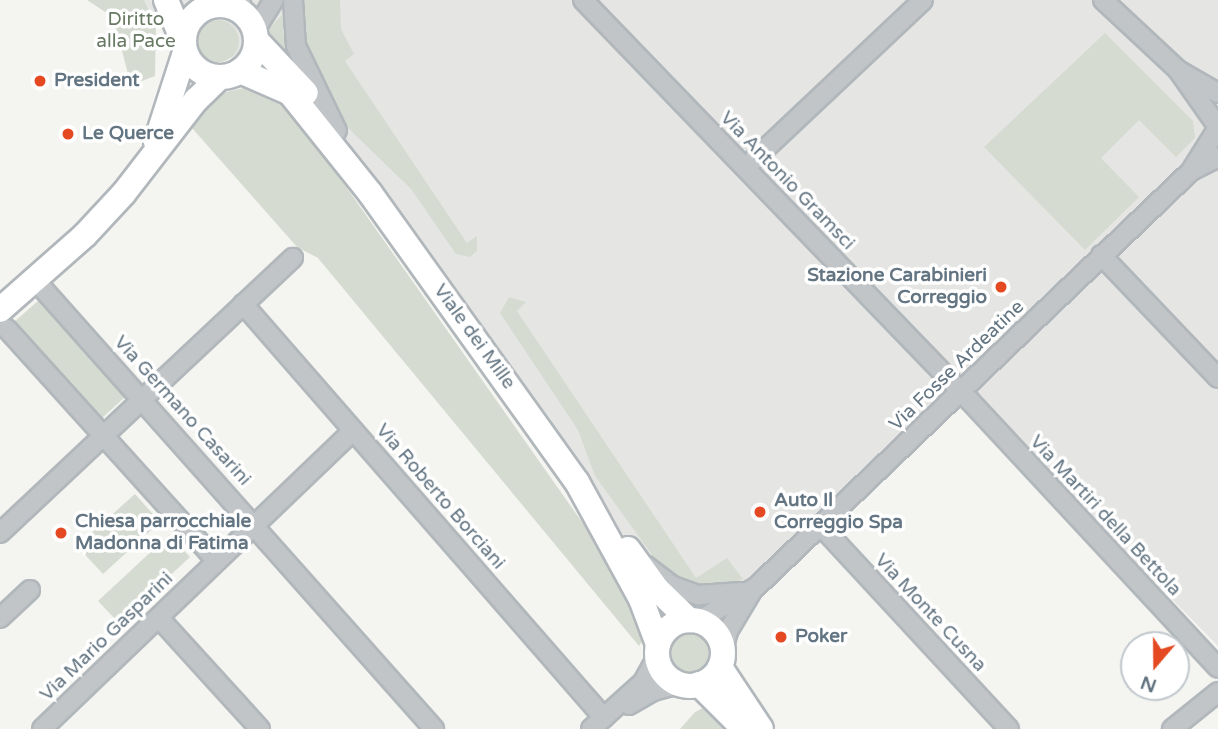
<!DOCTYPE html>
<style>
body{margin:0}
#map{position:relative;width:1218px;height:729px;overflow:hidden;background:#f4f4f0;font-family:"Varela Round",sans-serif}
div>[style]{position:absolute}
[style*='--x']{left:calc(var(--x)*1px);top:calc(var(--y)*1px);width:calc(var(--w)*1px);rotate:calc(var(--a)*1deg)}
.built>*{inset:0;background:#e5e6e4}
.green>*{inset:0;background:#d5dbd1}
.round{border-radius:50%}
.roads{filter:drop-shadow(2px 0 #b1b7bb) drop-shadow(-2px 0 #b1b7bb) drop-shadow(0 2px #b1b7bb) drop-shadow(0 -2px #b1b7bb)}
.street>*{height:18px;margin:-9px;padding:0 9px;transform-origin:9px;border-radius:9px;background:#c1c5c8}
.secondary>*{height:24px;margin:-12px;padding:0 12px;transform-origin:12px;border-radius:12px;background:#fff}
.secondary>.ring{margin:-12px;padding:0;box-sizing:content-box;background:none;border:24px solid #fff;border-radius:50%}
.dots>*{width:19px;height:19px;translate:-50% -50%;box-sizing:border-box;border:4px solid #fff;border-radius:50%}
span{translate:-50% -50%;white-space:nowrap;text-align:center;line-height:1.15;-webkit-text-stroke:7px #fff;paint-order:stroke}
.park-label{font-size:19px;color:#677962}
.poi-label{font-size:19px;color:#637582;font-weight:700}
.left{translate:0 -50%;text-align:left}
.right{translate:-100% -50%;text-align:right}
.street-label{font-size:19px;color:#637582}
.north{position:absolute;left:1120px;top:631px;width:70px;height:70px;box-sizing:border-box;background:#fff;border:2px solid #c1c8cd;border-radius:50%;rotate:200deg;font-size:19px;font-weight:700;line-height:28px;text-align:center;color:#637582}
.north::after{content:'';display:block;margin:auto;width:24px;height:32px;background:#e44921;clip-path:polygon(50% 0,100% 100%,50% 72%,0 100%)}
</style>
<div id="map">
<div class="built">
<i style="clip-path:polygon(144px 0,1218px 0,1218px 646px,967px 391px,703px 645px,299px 87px,156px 25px)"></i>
</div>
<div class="green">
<i style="clip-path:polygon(87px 0,144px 0,156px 25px,155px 76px,131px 85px,113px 17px)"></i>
<i style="clip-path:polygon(298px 0,340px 0,341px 29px,354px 54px,345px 61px,467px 243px,477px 236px,477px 251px,470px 257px,456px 254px,411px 189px,348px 128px,318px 83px,302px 44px)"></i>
<i style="clip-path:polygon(284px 13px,283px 31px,291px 62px,270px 41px,268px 30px)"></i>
<i class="round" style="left:197px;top:20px;width:42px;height:42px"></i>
<i style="clip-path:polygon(1105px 33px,1193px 121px,1195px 138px,1176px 157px,1139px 120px,1101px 158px,1139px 197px,1085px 250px,984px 147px)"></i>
<i style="clip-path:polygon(248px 87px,285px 100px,615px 569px,648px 633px,639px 646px,318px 258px,297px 247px,192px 128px,209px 96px)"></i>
<i style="clip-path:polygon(509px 297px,526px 302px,517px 311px,696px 578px,727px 558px,743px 579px,718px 590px,681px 582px,663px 570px,595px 476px,578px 430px,500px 313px)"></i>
<i style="clip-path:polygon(38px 301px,125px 397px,101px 419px,14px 322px)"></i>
<i style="clip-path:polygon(135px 494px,160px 522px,103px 574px,77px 546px)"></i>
<i style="clip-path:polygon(169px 535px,190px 557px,119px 623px,98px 601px)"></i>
<i class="round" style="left:667px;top:632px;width:42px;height:42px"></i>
<i style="clip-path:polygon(709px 705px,733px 729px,680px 729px,695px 712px)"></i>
</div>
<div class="roads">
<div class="street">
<i style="--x:293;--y:0;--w:46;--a:86.3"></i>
<i style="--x:296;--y:46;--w:94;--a:64.2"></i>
<i style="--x:583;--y:0;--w:557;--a:46.02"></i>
<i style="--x:970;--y:401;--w:364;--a:47.1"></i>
<i style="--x:1103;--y:0;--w:103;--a:43"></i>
<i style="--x:1178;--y:70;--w:66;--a:54.9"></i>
<i style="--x:232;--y:6;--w:11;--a:-34"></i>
<i style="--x:255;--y:30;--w:36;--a:-58"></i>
<i style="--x:1178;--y:70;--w:46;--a:29.9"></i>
<i style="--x:746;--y:167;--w:243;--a:-43.3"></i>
<i style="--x:1191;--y:171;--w:30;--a:-27"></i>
<i style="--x:1101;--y:255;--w:170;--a:46.4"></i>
<i style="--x:35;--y:280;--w:601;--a:48.37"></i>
<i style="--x:243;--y:304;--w:549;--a:48.91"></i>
<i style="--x:7;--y:329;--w:312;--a:47.9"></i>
<i style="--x:820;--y:525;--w:278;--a:47.2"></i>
<i style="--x:0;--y:533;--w:402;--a:-43.2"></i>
<i style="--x:645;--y:565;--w:35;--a:37"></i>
<i style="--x:673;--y:586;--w:27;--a:20"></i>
<i style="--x:698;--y:595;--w:43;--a:-4"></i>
<i style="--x:0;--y:618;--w:41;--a:-43"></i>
<i style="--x:159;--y:618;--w:150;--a:47.7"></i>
<i style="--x:698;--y:621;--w:67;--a:-30.4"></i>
<i style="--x:756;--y:587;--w:602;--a:-43.72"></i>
<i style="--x:1191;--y:171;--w:47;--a:-58"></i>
<i style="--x:723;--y:650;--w:20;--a:-75"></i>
<i style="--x:728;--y:631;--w:47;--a:-59"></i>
<i style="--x:629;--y:705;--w:28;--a:-30"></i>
<i style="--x:653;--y:691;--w:28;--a:-15"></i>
<i style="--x:42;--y:729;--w:431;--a:-43.8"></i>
<i style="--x:591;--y:729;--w:70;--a:-42.1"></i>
<i style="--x:643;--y:682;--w:29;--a:-61"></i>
<i style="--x:1172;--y:729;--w:59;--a:-38.8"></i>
</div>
<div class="secondary">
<i style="--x:166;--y:0;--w:44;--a:67.5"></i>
<i class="ring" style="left:184px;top:5px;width:48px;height:48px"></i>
<i style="--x:257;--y:41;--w:71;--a:46.7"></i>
<i style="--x:240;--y:71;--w:55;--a:23.7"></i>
<i style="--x:290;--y:93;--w:128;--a:51.3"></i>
<i style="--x:370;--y:193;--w:355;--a:54.4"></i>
<i style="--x:577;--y:482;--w:133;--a:61.3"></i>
<i style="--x:641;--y:599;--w:48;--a:69.3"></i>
<i style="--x:156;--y:142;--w:95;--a:-72.1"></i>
<i style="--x:0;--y:310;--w:113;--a:-41.4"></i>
<i style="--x:85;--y:235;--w:57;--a:-47.1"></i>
<i style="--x:124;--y:193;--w:118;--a:-52.3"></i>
<i style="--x:196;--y:100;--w:33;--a:-44"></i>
<i style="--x:628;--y:549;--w:49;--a:54.1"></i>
<i style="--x:657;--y:589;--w:45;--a:44.1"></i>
<i class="ring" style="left:657px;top:620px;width:42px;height:42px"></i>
<i style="--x:720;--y:667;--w:74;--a:56.5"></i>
<i style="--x:699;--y:684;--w:64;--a:45"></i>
</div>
</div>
<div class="dots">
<i style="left:40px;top:81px;background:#e44921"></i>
<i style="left:68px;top:134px;background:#e44921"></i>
<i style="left:1001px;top:287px;background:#e44921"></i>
<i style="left:760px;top:512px;background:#e44921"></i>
<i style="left:61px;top:533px;background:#e44921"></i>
<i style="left:781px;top:637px;background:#e44921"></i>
</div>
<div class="park-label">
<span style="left:136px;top:31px">Diritto<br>alla Pace</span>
</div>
<div class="poi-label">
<span class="left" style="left:54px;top:81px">President</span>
<span class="left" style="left:82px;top:134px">Le Querce</span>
<span class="right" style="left:987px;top:287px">Stazione Carabinieri<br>Correggio</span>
<span class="left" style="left:774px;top:512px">Auto Il<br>Correggio Spa</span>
<span class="left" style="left:75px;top:533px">Chiesa parrocchiale<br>Madonna di Fatima</span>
<span class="left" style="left:795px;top:637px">Poker</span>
</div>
<div class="street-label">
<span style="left:787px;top:181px;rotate:46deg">Via Antonio Gramsci</span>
<span style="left:474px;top:337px;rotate:54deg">Viale dei Mille</span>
<span style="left:957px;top:366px;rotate:-44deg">Via Fosse Ardeatine</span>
<span style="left:182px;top:411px;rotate:48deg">Via Germano Casarini</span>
<span style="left:440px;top:497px;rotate:49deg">Via Roberto Borciani</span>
<span style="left:1105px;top:516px;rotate:47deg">Via Martiri della Bettola</span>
<span style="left:930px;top:613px;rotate:47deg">Via Monte Cusna</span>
<span style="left:107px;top:637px;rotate:-44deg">Via Mario Gasparini</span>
</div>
<div class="north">N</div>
</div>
